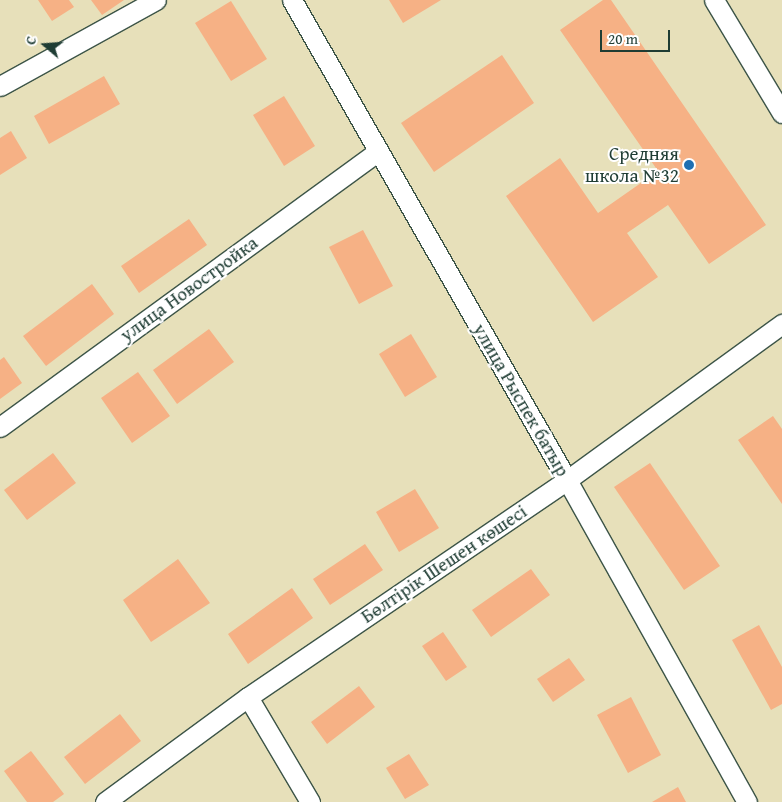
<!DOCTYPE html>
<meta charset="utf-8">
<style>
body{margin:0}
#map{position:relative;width:782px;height:802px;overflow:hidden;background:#e7e0ba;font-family:"Gentium Book Plus",serif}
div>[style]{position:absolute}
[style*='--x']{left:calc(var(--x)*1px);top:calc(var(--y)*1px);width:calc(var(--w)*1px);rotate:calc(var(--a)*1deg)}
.building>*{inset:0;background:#f6b185}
.roads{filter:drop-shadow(1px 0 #3d5548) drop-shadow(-1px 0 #3d5548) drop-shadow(0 1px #3d5548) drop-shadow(0 -1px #3d5548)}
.street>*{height:19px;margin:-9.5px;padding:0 9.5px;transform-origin:9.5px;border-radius:9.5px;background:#fff}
.dots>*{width:14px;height:14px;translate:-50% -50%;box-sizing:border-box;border:2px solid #fff;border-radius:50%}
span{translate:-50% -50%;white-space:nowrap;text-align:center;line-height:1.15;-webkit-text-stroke:4px #fff;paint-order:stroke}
.poi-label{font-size:19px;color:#1f3d34}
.right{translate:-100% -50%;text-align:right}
.street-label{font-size:19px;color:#1f3d34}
.north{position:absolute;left:20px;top:20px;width:50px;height:50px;-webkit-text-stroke:4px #fff;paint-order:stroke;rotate:288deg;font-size:14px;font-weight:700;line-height:20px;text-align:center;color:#1f3d34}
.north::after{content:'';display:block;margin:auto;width:18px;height:22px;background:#1f3d34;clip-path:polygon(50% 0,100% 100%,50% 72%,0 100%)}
.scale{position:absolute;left:600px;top:30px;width:70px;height:22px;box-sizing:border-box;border:2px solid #1f3d34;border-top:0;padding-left:6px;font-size:15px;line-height:18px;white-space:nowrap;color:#1f3d34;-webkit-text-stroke:4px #fff;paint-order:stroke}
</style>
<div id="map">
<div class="building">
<i style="clip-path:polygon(38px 0,69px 0,74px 7px,52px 21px)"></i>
<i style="clip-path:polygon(91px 0,124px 0,102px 15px)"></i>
<i style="clip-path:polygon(389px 0,441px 0,403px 23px)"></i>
<i style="clip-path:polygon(603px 0,611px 0,766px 225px,709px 264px,668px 205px,627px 233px,658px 277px,593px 322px,506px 196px,560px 158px,598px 213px,658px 171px,560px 30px)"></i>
<i style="clip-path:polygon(231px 1px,267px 59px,231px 81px,195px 23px)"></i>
<i style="clip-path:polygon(502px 55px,534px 103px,434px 172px,401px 123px)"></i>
<i style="clip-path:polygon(104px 76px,120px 104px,49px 144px,34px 116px)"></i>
<i style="clip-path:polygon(284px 96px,315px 146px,284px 166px,253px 115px)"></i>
<i style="clip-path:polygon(11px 131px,27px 158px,0 175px,0 138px)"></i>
<i style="clip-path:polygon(189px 219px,207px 245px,139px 293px,121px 266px)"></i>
<i style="clip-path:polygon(363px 230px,393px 286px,359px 304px,329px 247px)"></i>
<i style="clip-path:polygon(92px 284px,114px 314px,46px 366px,23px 336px)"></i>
<i style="clip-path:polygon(209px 329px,234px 362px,177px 404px,153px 370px)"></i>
<i style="clip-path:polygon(411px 334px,437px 377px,405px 397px,379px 354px)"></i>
<i style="clip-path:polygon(4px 357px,22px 383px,0 399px,0 360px)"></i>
<i style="clip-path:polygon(138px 372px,170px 416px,132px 443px,101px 398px)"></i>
<i style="clip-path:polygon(773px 416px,782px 429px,782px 504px,738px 440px)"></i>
<i style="clip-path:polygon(53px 453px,76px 483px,27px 520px,4px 490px)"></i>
<i style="clip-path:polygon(650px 463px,720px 566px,684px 590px,614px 487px)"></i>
<i style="clip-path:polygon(415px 489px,439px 528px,399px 552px,376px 512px)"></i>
<i style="clip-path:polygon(365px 544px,383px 570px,330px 605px,313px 579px)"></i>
<i style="clip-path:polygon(178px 559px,210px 603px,151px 642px,123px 600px)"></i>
<i style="clip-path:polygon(531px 569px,550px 595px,491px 637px,472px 610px)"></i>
<i style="clip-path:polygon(292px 588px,313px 618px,248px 664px,228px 634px)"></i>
<i style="clip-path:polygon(759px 625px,782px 667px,782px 704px,771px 710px,732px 640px)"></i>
<i style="clip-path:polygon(443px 632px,467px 667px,446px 681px,422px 646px)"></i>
<i style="clip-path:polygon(569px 658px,585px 680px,553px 702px,537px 679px)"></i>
<i style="clip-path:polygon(359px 686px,375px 707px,327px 744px,311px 722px)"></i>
<i style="clip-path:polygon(631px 697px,661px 755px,628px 773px,597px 715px)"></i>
<i style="clip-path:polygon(120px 714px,141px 741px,85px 784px,64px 757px)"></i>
<i style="clip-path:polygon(31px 751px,64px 794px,53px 802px,27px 802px,4px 771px)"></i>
<i style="clip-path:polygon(409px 754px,429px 785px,405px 799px,386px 768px)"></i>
<i style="clip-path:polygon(678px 787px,686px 802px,652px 802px)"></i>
</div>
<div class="roads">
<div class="street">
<i style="--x:292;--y:0;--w:553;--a:60.19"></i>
<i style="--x:567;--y:480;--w:369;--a:60.8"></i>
<i style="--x:714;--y:0;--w:132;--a:59"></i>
<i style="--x:0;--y:86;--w:178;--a:-28.9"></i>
<i style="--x:0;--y:427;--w:468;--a:-36.1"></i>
<i style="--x:248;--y:697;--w:122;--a:59.4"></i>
<i style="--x:105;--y:802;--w:177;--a:-36.3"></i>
<i style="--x:248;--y:697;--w:386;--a:-34.2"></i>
<i style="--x:567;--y:480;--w:266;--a:-36"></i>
</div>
</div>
<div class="dots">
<i style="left:689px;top:165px;background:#1f6fb2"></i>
</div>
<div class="poi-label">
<span class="right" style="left:679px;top:165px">Средняя<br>школа №32</span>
</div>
<div class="street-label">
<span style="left:189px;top:289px;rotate:-36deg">улица Новостройка</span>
<span style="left:521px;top:400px;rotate:60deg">улица Рыспек батыр</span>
<span style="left:444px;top:564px;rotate:-34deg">Бөлтірік Шешен көшесі</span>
</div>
<div class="north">С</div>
<div class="scale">20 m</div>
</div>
